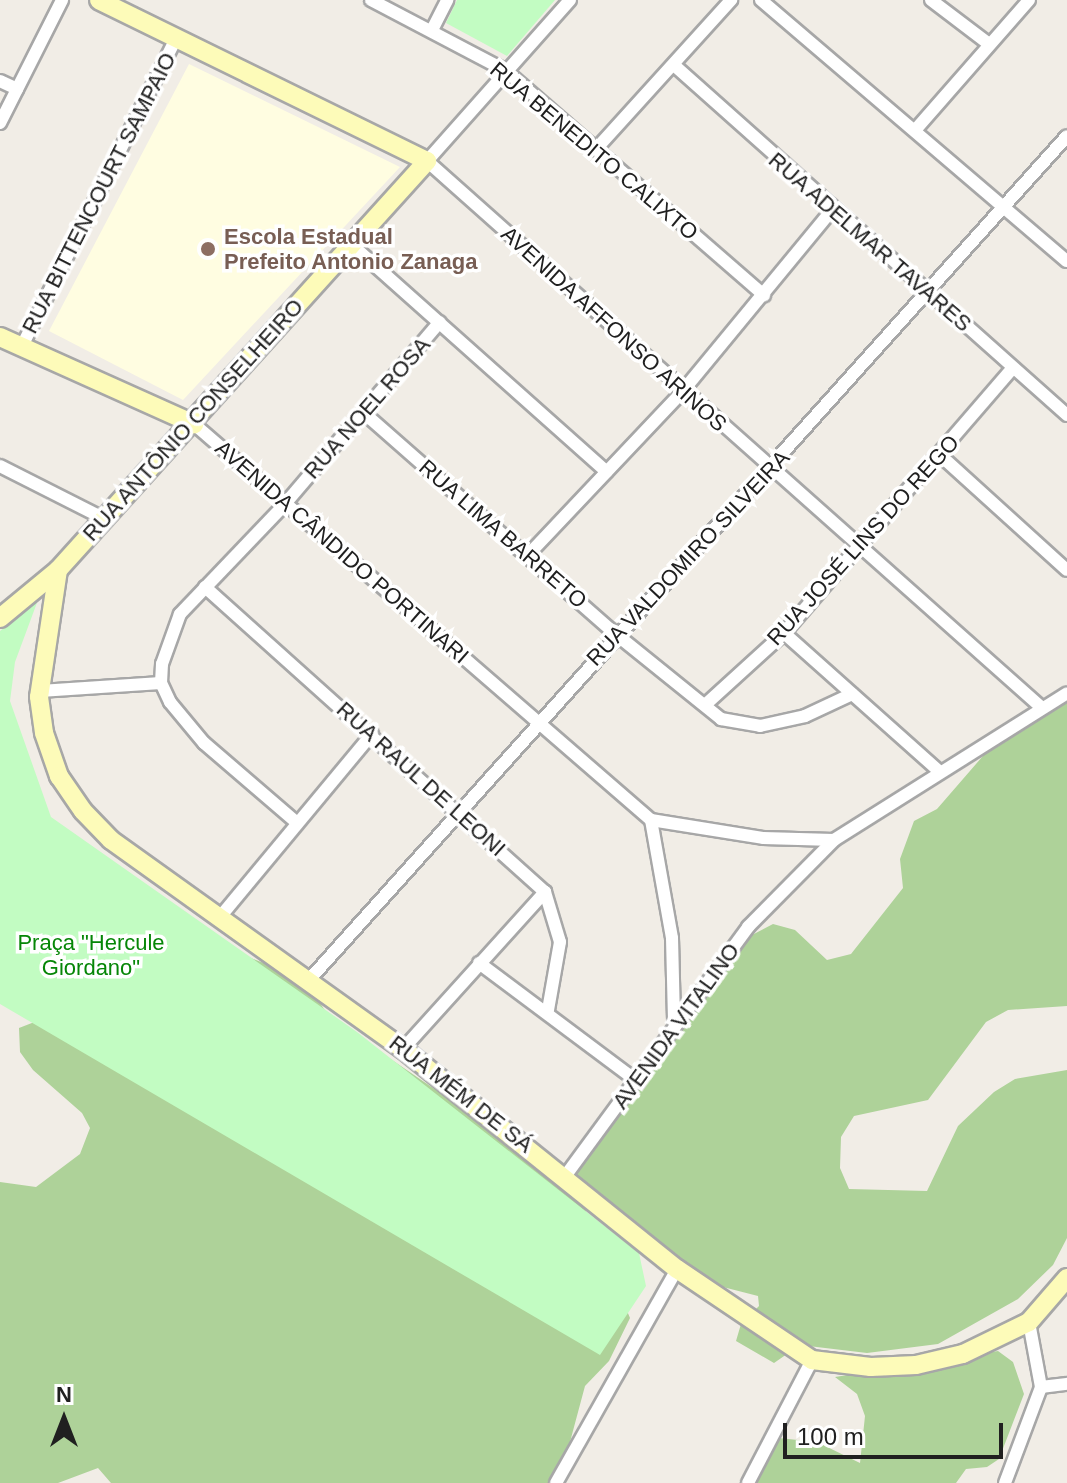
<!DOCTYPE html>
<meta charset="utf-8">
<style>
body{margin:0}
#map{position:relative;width:1067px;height:1483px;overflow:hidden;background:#f1ede6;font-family:Arial,sans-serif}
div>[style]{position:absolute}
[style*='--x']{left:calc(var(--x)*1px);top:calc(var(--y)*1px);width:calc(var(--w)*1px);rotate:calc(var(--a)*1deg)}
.education>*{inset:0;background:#fffde1}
.forest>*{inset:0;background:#aed299}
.park>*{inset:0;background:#c2fcc2}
.roads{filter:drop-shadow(2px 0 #a7a7a7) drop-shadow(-2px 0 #a7a7a7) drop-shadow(0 2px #a7a7a7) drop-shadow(0 -2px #a7a7a7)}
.street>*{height:12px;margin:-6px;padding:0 6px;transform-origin:6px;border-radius:6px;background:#fff}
.secondary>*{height:18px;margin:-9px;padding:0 9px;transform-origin:9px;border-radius:9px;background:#fdfbb9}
.dots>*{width:22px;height:22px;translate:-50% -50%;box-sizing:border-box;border:4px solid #fff;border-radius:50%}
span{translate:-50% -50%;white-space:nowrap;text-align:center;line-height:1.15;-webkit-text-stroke:7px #fff;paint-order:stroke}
.street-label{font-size:22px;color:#202020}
.education-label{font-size:22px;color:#785e54;font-weight:700}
.left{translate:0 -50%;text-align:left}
.park-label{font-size:22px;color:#068607}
.north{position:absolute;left:24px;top:1379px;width:80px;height:80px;-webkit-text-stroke:6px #fff;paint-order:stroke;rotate:0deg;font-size:22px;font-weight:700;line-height:32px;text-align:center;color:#202020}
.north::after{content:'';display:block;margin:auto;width:28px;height:36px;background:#202020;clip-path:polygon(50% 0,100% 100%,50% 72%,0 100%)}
.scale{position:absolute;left:783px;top:1423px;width:220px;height:36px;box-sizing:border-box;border:4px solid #202020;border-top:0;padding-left:10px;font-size:24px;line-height:28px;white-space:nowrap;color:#202020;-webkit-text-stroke:6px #fff;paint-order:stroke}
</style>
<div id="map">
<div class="education">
<i style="clip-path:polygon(189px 64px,400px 167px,183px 400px,49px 331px)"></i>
</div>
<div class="forest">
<i style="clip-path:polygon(1067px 698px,1067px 1006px,1008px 1010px,986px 1022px,928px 1100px,854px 1116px,841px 1137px,840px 1168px,849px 1189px,927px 1191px,958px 1126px,994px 1092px,1015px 1079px,1067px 1070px,1067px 1238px,1053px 1265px,1018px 1299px,938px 1344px,867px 1353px,800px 1345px,774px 1363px,736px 1341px,741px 1324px,759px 1306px,758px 1296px,719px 1286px,669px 1257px,621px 1212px,588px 1191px,580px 1197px,630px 1318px,609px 1361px,585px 1386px,559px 1483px,111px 1483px,98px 1468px,58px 1483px,0 1483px,0 1182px,36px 1187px,80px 1154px,90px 1128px,82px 1113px,33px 1070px,20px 1052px,19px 1028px,225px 948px,282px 970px,315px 995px,329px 1017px,559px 1174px,640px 1076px,685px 999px,727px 948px,773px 924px,795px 930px,827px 960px,851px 954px,903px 888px,900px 859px,914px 821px,937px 809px,1002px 734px)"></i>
<i style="clip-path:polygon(998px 1351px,1013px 1362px,1024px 1394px,999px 1459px,987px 1467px,966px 1469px,956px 1483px,741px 1483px,769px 1437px,817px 1442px,860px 1463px,865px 1416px,857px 1394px,835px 1377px)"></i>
</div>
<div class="park">
<i style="clip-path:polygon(457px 0,555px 0,507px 56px,446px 23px)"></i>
<i style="clip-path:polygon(38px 600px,15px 662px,10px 701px,51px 817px,357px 1032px,639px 1253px,646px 1286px,600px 1355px,0 1004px,0 631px)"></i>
</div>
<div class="roads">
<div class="street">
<i style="--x:371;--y:0;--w:153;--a:27.7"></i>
<i style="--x:506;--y:71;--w:342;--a:41"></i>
<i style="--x:570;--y:0;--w:215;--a:131.6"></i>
<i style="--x:427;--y:161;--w:822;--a:41.65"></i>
<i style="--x:761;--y:0;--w:402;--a:40.5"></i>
<i style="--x:931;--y:0;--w:73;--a:37.2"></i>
<i style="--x:432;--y:30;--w:34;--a:-63"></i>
<i style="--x:675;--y:66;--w:525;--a:41.68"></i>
<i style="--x:0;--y:81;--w:19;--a:25"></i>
<i style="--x:0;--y:123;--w:138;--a:-63.2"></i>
<i style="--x:917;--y:128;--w:170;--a:-48.8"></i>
<i style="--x:597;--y:148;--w:200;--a:-47.8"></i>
<i style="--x:352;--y:245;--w:341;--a:41.7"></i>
<i style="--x:21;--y:348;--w:347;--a:-63.4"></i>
<i style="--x:364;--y:413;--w:337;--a:41.3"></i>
<i style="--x:617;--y:635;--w:134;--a:38.9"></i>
<i style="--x:721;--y:719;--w:40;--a:10"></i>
<i style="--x:760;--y:726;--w:46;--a:-12.5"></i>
<i style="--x:805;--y:716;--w:52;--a:-25.1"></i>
<i style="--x:194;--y:424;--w:605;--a:40.91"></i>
<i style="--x:651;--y:820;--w:113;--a:9.1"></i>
<i style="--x:763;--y:838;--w:71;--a:1.6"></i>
<i style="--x:940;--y:455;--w:171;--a:42.2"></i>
<i style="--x:0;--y:466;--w:115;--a:26.8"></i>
<i style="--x:529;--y:554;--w:223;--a:-46.6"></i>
<i style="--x:682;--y:392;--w:236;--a:-50.5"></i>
<i style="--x:205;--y:587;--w:457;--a:41.9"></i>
<i style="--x:545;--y:892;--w:52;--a:73.3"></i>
<i style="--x:560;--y:942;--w:69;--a:100"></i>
<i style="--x:784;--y:633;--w:208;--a:41.7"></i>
<i style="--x:40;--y:691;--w:121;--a:-3.8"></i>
<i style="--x:705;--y:705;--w:107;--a:-42.3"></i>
<i style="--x:784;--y:633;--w:350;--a:-49.2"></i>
<i style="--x:651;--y:820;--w:120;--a:79.9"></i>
<i style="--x:672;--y:938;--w:84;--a:88.6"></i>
<i style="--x:296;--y:822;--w:121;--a:-139.3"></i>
<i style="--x:204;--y:743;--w:53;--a:-129.7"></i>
<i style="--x:170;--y:702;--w:21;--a:-115"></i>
<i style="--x:161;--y:683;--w:19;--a:-87"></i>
<i style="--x:162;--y:664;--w:53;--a:-70.2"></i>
<i style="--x:180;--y:614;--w:151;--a:-46.3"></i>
<i style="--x:284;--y:505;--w:240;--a:-49.6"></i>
<i style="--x:220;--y:917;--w:238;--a:-50.3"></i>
<i style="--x:479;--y:963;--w:199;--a:36.8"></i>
<i style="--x:309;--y:980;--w:1134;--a:-48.07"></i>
<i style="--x:403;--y:1049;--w:212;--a:-47.9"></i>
<i style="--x:566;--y:1175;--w:308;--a:-53.7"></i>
<i style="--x:748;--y:927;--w:122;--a:-45.3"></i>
<i style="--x:834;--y:840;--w:275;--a:-32.2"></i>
<i style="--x:1041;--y:1387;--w:26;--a:-7"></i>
<i style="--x:556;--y:1483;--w:246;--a:-60.5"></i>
<i style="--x:748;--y:1483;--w:139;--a:-62.5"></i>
<i style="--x:1005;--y:1483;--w:103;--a:-69.4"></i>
<i style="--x:1041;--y:1387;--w:66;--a:-100.5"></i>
</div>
<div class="secondary">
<i style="--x:0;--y:337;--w:213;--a:24.2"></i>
<i style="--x:58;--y:570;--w:128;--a:98.5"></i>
<i style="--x:39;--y:697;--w:36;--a:82"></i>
<i style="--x:44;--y:733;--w:46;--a:70.8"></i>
<i style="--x:59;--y:776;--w:42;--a:55.6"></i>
<i style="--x:83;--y:811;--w:40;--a:46"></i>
<i style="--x:111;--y:840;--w:359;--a:35.6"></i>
<i style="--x:403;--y:1049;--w:351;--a:38.8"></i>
<i style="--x:677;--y:1269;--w:163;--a:34"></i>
<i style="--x:812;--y:1360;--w:59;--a:6.8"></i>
<i style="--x:871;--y:1367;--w:45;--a:-2.5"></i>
<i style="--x:916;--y:1365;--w:48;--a:-13.2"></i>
<i style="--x:963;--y:1354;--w:73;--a:-25.9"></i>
<i style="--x:1029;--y:1322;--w:58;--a:-49.2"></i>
<i style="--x:0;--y:618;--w:75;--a:-39.6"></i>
<i style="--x:58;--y:570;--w:551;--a:-47.94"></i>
<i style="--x:427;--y:161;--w:365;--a:-153.9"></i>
</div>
</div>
<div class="dots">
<i style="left:208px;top:249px;background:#8d6e63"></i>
</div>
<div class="street-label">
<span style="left:594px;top:151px;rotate:40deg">RUA BENEDITO CALIXTO</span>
<span style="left:99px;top:193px;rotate:-63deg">RUA BITTENCOURT SAMPAIO</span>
<span style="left:870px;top:242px;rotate:41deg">RUA ADELMAR TAVARES</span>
<span style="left:614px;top:329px;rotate:42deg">AVENIDA AFFONSO ARINOS</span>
<span style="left:367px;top:408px;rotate:-49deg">RUA NOEL ROSA</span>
<span style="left:193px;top:420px;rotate:-48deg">RUA ANTÔNIO CONSELHEIRO</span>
<span style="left:503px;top:534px;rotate:41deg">RUA LIMA BARRETO</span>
<span style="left:863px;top:540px;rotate:-48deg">RUA JOSÉ LINS DO REGO</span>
<span style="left:342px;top:552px;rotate:41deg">AVENIDA CÂNDIDO PORTINARI</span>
<span style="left:688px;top:558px;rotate:-47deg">RUA VALDOMIRO SILVEIRA</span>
<span style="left:421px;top:779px;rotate:42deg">RUA RAUL DE LEONI</span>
<span style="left:676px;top:1026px;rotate:-54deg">AVENIDA VITALINO</span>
<span style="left:461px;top:1094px;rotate:38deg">RUA MÉM DE SÁ</span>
</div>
<div class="education-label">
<span class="left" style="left:224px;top:249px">Escola Estadual<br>Prefeito Antonio Zanaga</span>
</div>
<div class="park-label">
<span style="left:91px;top:955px">Praça "Hercule<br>Giordano"</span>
</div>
<div class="north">N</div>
<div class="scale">100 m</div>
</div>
